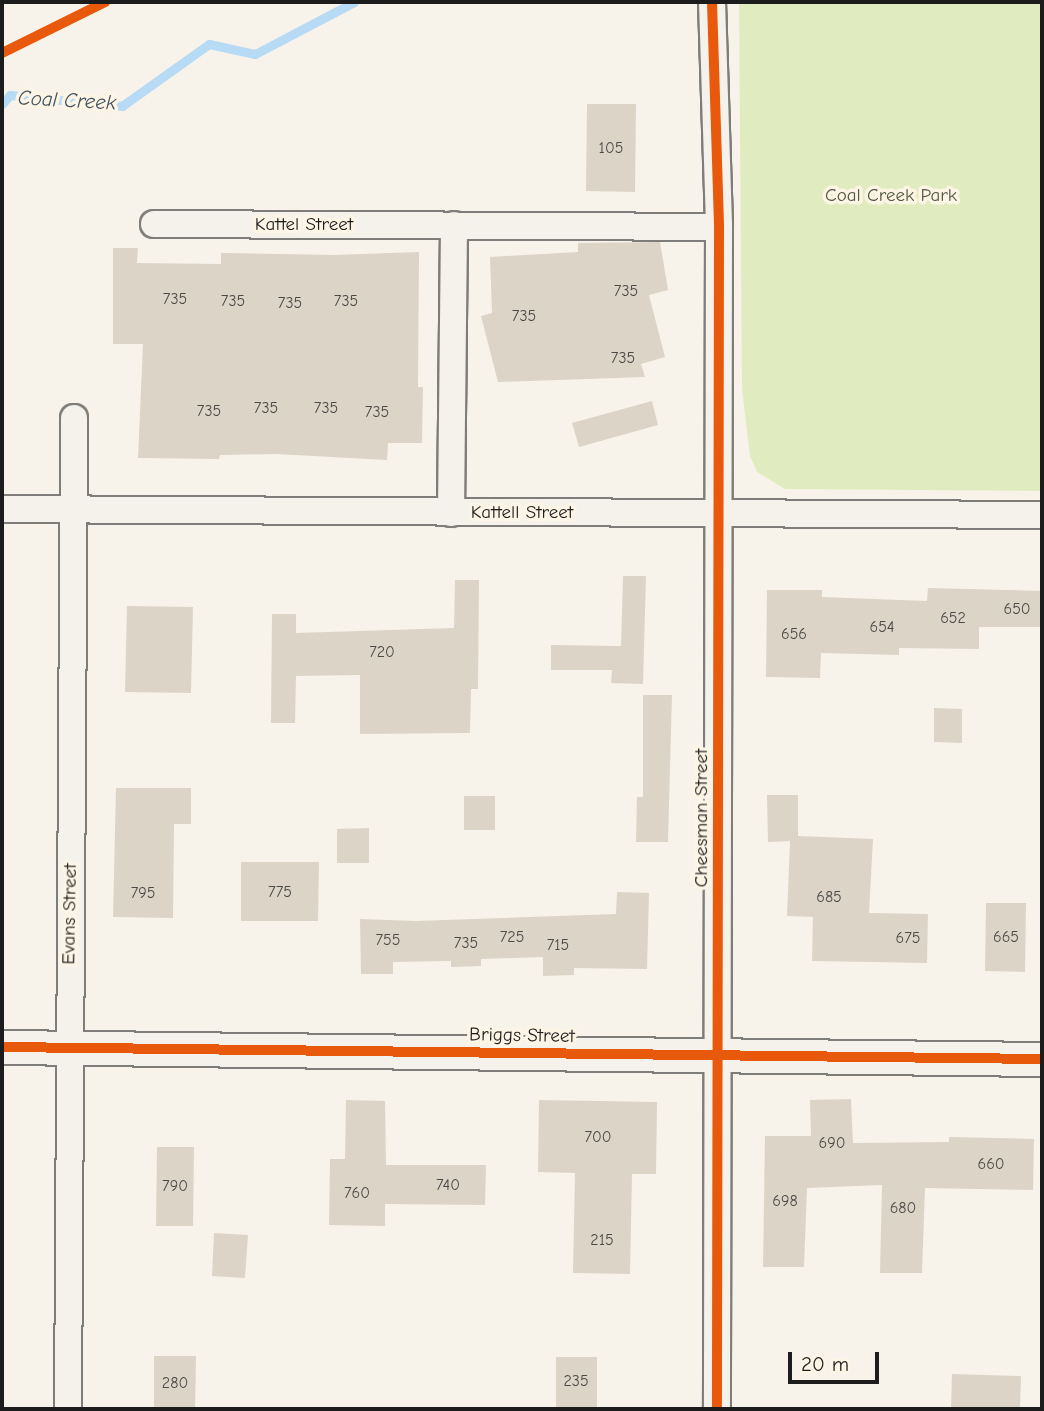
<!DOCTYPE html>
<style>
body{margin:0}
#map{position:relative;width:1044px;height:1411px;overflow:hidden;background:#f7f3ea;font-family:"Comic Neue",sans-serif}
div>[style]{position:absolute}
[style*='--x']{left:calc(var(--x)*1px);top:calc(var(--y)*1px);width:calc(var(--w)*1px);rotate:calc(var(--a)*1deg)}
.green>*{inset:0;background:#e0ecbf}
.stream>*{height:9px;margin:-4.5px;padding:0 4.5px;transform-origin:4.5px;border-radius:4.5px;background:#b7daf5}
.building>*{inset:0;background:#dcd4c7}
.roads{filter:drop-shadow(2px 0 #7f7d79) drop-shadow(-2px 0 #7f7d79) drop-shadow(0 2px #7f7d79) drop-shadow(0 -2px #7f7d79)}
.minor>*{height:26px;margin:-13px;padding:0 13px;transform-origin:13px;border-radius:13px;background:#f5f2ec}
.tertiary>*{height:33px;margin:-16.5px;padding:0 16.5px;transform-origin:16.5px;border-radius:16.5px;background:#f5f2ec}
.cycleway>*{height:10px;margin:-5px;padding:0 5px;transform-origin:5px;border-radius:5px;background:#e8590c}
span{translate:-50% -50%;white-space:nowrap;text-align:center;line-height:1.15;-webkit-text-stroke:7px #fcf5e5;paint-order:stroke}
.number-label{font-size:16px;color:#4c4a47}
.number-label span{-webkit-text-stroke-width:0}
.park-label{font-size:19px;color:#515942}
.street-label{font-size:19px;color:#1c1c1c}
.water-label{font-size:21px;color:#42525f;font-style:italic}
.frame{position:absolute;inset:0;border:4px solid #1c1c1c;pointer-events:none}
.scale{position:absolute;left:788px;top:1352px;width:91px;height:32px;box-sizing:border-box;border:4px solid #1c1c1c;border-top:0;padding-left:9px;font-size:21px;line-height:24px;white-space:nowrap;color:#1c1c1c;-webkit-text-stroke:5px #fcf5e5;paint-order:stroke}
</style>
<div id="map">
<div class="green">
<i style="clip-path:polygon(739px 2px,1042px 2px,1042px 491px,785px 489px,757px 472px,750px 456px,742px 389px)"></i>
</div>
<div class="stream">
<i style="--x:2;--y:104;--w:12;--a:-48"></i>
<i style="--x:10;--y:95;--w:113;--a:5.6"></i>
<i style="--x:122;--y:106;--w:107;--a:-35.5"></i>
<i style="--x:209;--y:44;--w:47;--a:12.3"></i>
<i style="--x:255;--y:54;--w:112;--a:-27.7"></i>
</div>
<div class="building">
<i style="clip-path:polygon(587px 104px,636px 104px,635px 192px,586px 191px)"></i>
<i style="clip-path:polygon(660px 242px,668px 290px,649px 295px,665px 357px,641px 364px,645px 377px,498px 382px,481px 316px,492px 313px,490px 257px,578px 252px,578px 243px)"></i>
<i style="clip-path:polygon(113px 248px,138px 248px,137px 263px,221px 264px,221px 253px,334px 255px,419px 252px,418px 387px,423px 387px,422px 443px,388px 443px,387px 460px,276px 454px,220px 455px,219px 459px,138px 458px,143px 344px,113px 344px)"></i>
<i style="clip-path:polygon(652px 401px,658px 425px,579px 447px,572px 423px)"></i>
<i style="clip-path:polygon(623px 576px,646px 576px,643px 684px,611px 683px,612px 670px,551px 670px,551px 645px,621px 646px)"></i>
<i style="clip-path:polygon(455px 580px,479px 580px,478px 689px,471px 689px,470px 733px,360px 734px,360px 675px,296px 676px,295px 723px,271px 723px,272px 614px,296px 614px,296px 633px,454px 628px)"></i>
<i style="clip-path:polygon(928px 588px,1042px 591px,1042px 627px,979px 627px,979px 649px,899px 648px,899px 655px,821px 653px,820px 678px,766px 677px,767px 590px,822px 590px,822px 597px,927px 601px)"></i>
<i style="clip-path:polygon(127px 606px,193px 607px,191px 693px,125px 692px)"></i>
<i style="clip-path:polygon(643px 695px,672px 695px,668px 842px,636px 842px,637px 797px,643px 797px)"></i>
<i style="clip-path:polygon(934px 708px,962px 709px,962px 743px,934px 742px)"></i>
<i style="clip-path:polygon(116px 788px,191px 788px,191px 824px,174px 824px,173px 918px,113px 917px)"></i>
<i style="clip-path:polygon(767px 795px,798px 795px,798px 836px,873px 839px,869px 913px,928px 914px,927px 963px,812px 961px,813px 917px,787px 916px,790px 841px,768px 842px)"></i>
<i style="clip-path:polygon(464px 796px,495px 796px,495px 830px,464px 830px)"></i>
<i style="clip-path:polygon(369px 828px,369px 863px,337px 863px,337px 829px)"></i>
<i style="clip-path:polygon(241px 862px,319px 862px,318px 921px,241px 921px)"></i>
<i style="clip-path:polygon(617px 892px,649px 893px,647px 969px,574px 968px,574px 975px,543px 976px,543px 957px,481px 959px,481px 966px,451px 967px,451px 961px,393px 962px,393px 974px,361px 974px,360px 919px,416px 921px,616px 914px)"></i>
<i style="clip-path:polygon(986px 903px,1026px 903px,1025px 972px,985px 971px)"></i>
<i style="clip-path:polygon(851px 1099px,853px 1143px,949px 1142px,949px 1137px,1034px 1139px,1033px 1190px,925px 1188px,922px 1273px,880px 1273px,882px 1185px,807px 1188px,804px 1267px,763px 1267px,765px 1136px,811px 1136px,810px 1100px)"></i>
<i style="clip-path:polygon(346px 1100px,385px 1101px,386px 1165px,486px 1165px,485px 1205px,385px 1204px,385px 1226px,329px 1225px,330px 1159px,345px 1159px)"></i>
<i style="clip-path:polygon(539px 1100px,657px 1102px,656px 1174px,632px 1174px,630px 1274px,573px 1273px,575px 1173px,538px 1172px)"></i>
<i style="clip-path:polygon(157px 1147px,194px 1147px,193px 1226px,156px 1226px)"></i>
<i style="clip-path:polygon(214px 1233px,248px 1235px,245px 1278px,212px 1276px)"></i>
<i style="clip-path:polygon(154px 1356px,196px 1356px,195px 1409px,154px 1409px)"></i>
<i style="clip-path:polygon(556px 1357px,597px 1357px,597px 1409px,556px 1409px)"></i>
<i style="clip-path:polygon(952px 1374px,1021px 1376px,1020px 1409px,951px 1409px)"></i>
</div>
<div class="roads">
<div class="minor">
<i style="--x:712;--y:2;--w:225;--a:88.2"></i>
<i style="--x:719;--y:227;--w:1182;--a:90.1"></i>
<i style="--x:154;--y:224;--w:565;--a:0.3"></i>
<i style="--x:2;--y:509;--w:1040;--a:0.33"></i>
<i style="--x:451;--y:513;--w:288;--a:-89.4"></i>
<i style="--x:68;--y:1409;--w:991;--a:-89.65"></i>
</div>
<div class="tertiary">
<i style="--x:2;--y:1047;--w:1040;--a:0.66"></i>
</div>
</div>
<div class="cycleway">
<i style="--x:712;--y:2;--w:225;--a:88.2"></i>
<i style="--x:719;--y:227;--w:1182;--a:90.1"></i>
<i style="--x:2;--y:53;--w:115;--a:-26.3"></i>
<i style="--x:2;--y:1047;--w:1040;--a:0.66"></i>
</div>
<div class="number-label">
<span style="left:611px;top:148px">105</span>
<span style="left:626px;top:291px">735</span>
<span style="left:175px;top:299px">735</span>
<span style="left:233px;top:301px">735</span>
<span style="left:346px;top:301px">735</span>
<span style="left:290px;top:303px">735</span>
<span style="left:524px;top:316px">735</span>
<span style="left:623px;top:358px">735</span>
<span style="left:266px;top:408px">735</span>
<span style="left:326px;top:408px">735</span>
<span style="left:209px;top:411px">735</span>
<span style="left:377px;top:412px">735</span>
<span style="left:1017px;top:609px">650</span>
<span style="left:953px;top:618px">652</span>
<span style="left:882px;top:627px">654</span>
<span style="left:794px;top:634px">656</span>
<span style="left:382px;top:652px">720</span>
<span style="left:280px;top:892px">775</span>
<span style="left:143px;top:893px">795</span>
<span style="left:829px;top:897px">685</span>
<span style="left:512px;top:937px">725</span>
<span style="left:1006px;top:937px">665</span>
<span style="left:908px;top:938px">675</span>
<span style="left:388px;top:940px">755</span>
<span style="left:466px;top:943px">735</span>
<span style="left:558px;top:945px">715</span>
<span style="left:598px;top:1137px">700</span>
<span style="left:832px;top:1143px">690</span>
<span style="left:991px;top:1164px">660</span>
<span style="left:448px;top:1185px">740</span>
<span style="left:175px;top:1186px">790</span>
<span style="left:357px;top:1193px">760</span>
<span style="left:785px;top:1201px">698</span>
<span style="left:903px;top:1208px">680</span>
<span style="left:602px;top:1240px">215</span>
<span style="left:576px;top:1381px">235</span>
<span style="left:175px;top:1383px">280</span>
</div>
<div class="park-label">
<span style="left:891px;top:196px">Coal Creek Park</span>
</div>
<div class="street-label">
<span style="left:304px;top:225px">Kattel Street</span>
<span style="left:522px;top:513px">Kattell Street</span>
<span style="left:702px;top:818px;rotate:-90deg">Cheesman Street</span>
<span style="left:70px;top:914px;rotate:-89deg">Evans Street</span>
<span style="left:522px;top:1036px;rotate:1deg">Briggs Street</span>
</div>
<div class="water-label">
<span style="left:67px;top:100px;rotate:3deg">Coal Creek</span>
</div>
<div class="frame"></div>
<div class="scale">20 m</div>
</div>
